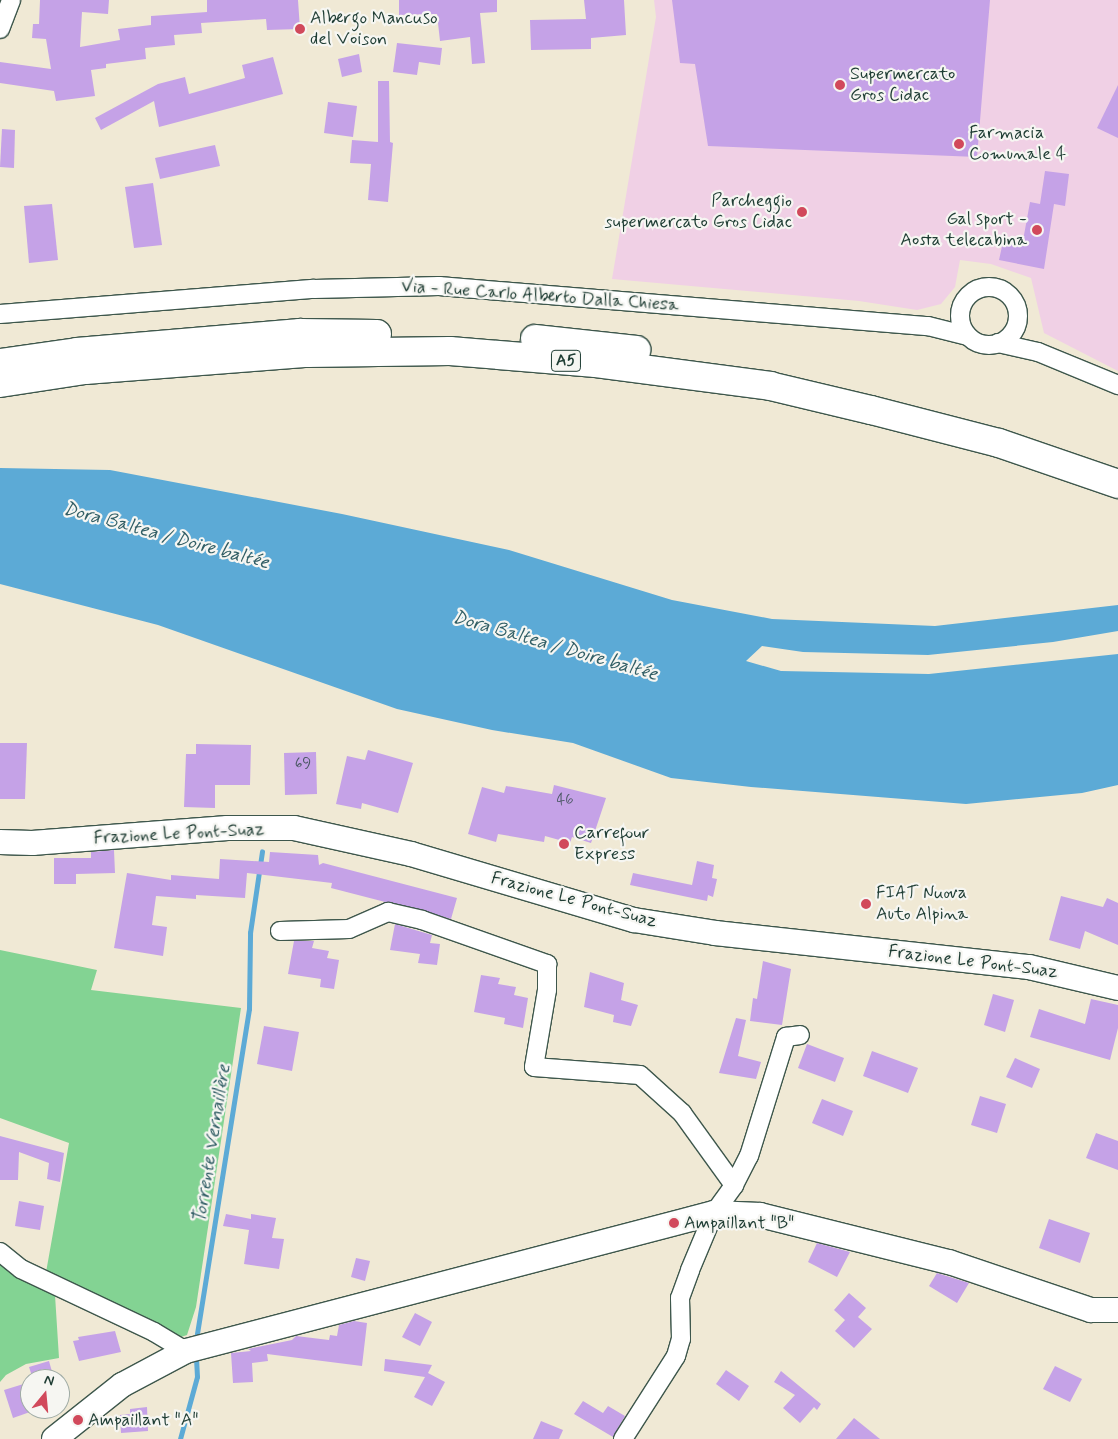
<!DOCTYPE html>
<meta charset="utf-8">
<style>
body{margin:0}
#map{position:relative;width:1118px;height:1439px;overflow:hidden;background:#f0e9d5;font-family:Mynerve,sans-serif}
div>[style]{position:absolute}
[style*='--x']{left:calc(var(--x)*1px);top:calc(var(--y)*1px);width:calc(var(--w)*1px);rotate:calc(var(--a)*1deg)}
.built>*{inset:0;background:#f0d0e5}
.green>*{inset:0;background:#83d393}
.water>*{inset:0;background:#5caad6}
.stream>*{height:4.5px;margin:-2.25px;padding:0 2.25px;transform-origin:2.25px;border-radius:2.25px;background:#5caad6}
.building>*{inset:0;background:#c5a2e7}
.roads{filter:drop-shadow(1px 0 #3e574c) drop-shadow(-1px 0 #3e574c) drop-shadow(0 1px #3e574c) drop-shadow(0 -1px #3e574c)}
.street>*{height:18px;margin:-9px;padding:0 9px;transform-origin:9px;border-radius:9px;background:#fff}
.street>.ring{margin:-9px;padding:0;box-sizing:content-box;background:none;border:18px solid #fff;border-radius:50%}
.secondary>*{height:24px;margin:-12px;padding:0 12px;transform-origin:12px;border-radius:12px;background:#fff}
.highway>*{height:28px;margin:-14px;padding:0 14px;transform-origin:14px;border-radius:14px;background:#fff}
.dots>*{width:14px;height:14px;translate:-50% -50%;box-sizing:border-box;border:2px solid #f6f6f2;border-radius:50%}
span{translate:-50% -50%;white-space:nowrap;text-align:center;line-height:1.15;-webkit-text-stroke:4.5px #f6f6f2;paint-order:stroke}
.number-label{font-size:15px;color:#485661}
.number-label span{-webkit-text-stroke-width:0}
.shield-label span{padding:1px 4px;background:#f6f6f2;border:1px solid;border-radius:4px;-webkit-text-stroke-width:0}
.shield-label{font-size:16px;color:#1f3d34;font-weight:700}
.poi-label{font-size:18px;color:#1f3d34}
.left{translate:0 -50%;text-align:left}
.right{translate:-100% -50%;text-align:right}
.street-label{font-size:18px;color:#1f3d34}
.water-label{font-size:19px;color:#315e65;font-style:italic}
.north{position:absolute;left:20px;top:1369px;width:50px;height:50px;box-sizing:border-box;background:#f6f6f2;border:1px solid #a0aca6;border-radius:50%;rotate:17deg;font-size:14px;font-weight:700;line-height:20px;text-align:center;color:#1f3d34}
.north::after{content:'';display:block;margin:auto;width:18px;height:22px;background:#d1495b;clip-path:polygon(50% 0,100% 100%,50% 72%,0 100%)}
</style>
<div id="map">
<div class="built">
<i style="clip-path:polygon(654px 0,1118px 0,1118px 371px,1044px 333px,1031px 278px,991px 264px,960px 260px,955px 287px,941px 304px,917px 310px,859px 301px,612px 279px,656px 17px)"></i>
</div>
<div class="green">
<i style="clip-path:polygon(0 950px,97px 970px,91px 990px,241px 1008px,196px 1307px,187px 1335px,178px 1338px,45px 1278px,69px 1143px,0 1118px)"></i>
<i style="clip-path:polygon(0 1261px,55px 1295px,59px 1358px,26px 1364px,6px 1375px,0 1382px)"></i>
</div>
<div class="water">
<i style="clip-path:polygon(0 468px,110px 470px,342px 514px,509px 550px,672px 600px,772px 619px,935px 626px,1118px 605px,1118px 631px,1053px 642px,928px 655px,803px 652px,762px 646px,746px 661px,781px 671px,929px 674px,1118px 654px,1118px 785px,1082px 793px,966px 804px,751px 787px,671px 778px,573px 743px,492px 730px,397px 709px,158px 625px,0 584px)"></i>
</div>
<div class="stream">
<i style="--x:196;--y:1340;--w:335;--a:-80.9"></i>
<i style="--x:249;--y:1009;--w:76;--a:-89.2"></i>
<i style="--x:250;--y:933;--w:82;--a:-81.6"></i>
<i style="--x:180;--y:1439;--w:64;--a:-74.7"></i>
<i style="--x:197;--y:1377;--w:22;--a:-93"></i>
</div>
<div class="building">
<i style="clip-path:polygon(40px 0,109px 0,108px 14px,82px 12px,80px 47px,120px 40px,118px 29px,151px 25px,151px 16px,207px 12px,207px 0,298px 0,300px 29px,267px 30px,266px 19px,201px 23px,202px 33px,174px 35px,175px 45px,145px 48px,146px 59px,106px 64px,106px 68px,91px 70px,95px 96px,56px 101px,54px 91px,0 83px,0 62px,51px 69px,46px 39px,32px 38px,33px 24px,39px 24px)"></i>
<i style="clip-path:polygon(399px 0,497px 0,497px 12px,480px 13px,485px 63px,472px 64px,470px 37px,440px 41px,437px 14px,399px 15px)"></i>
<i style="clip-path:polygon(584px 0,624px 0,626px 35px,591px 38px,591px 49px,531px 50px,530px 20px,586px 19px)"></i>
<i style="clip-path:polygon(672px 0,990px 0,977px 157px,708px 146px,695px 64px,680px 63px)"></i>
<i style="clip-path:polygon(397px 43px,442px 48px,440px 65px,419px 62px,417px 75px,393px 72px)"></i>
<i style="clip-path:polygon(359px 54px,362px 72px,342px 77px,338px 59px)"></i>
<i style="clip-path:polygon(273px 57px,283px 94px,159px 127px,154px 101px,101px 130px,95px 118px,158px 84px,185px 77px,189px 94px,245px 78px,242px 65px)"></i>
<i style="clip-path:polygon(378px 81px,389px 81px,390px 142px,393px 143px,388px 202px,368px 200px,371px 164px,350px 163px,352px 140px,378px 142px)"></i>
<i style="clip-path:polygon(1118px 85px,1118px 138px,1097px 128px)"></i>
<i style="clip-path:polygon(328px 102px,357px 106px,353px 137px,324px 133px)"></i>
<i style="clip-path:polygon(2px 129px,15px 130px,14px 168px,0 167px)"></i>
<i style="clip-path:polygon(215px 145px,220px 166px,160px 179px,155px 158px)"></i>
<i style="clip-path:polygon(1045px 171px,1069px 174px,1065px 206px,1054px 204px,1044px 269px,999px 260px,1003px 242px,1022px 246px,1030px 202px,1040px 204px)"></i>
<i style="clip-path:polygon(153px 183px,162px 245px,134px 248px,125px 187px)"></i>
<i style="clip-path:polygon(52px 204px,58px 260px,29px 263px,24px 206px)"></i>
<i style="clip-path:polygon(0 743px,27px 743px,25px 799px,0 799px)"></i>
<i style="clip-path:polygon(196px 744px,251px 745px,250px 785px,215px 785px,215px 808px,184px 807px,186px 754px,196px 754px)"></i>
<i style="clip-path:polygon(368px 750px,413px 763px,398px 813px,362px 803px,361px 809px,336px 804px,347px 756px,365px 760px)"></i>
<i style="clip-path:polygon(316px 752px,317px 794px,285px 795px,284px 753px)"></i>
<i style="clip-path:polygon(554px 785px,606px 798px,591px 843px,572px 837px,570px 843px,545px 836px,544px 842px,498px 834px,496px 842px,468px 834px,482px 787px,504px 793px,506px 786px,552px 794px)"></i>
<i style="clip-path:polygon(114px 850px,115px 873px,76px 874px,76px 884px,54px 884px,54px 858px,91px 858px,91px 852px)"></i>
<i style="clip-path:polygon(270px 852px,318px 855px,319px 865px,323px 863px,457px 898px,451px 919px,331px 888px,332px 883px,247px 873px,245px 898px,196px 895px,196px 899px,156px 896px,152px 925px,167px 927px,163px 956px,114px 948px,127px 873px,171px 880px,171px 875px,219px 879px,220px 859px,269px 862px)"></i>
<i style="clip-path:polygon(697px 861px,714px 865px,712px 878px,717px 879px,713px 897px,708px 895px,707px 901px,630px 885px,633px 873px,692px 885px)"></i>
<i style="clip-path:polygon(1061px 896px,1103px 907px,1107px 898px,1118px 903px,1118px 945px,1085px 931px,1080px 949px,1049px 940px)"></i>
<i style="clip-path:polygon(395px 924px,432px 935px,430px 943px,440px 944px,437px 965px,418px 963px,420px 954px,390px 950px)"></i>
<i style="clip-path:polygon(294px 941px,314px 941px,312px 948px,329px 951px,327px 958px,339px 960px,334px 989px,320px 987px,321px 979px,288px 974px)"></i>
<i style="clip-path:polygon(763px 961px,791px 969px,782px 1025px,750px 1021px,753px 998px,757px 999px)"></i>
<i style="clip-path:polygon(590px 972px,624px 983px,621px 1000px,638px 1005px,631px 1026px,613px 1022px,614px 1015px,584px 1007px)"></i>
<i style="clip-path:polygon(481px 975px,500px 978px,498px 984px,516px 987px,514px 995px,528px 998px,523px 1028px,504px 1024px,505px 1018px,474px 1012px)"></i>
<i style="clip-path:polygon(993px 994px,1014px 1000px,1005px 1032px,984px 1025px)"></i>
<i style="clip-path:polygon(1091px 999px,1118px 1005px,1118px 1028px,1110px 1060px,1030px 1037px,1039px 1009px,1085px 1024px)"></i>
<i style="clip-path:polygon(736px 1018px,746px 1020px,738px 1056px,761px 1062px,756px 1079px,719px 1073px)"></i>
<i style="clip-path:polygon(264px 1026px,299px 1032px,292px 1071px,257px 1064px)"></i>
<i style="clip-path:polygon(807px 1044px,844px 1058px,835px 1082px,798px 1068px)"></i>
<i style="clip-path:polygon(872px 1051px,918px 1068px,908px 1093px,863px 1076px)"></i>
<i style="clip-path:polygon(1015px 1058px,1040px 1069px,1032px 1088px,1006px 1077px)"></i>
<i style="clip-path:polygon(980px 1096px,1006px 1104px,997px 1133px,971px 1125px)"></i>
<i style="clip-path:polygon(822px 1099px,853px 1111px,843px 1136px,812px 1123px)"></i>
<i style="clip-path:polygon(1096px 1133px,1118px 1141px,1118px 1170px,1086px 1158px)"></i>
<i style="clip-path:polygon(0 1136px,64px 1153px,60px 1182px,47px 1179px,49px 1163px,19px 1152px,18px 1180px,0 1180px)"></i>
<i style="clip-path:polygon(19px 1201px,44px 1206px,40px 1230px,15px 1226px)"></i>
<i style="clip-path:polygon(226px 1214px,251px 1219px,251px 1214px,276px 1218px,272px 1238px,284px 1239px,279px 1269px,244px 1264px,249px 1230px,223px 1226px)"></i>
<i style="clip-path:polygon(1049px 1219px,1090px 1233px,1080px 1263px,1039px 1248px)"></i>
<i style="clip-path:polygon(817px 1243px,850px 1252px,837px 1277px,808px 1262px)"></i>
<i style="clip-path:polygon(356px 1258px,370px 1261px,365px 1281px,351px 1277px)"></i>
<i style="clip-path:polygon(937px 1273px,969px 1283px,957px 1303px,929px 1286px)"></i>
<i style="clip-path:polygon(849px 1293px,866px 1308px,858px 1317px,872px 1329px,854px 1348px,835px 1331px,845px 1320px,834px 1310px)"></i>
<i style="clip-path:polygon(415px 1313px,432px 1322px,420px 1346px,402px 1337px)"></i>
<i style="clip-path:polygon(354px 1321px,367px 1323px,362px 1366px,267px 1354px,268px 1361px,252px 1363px,253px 1382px,233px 1383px,231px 1353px,251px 1351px,248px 1349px,292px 1340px,296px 1336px,329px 1340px,330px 1335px,337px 1336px,339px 1325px)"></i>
<i style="clip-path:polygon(115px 1331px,121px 1352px,79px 1361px,73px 1341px,79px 1340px,78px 1337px)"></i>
<i style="clip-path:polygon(385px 1359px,432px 1365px,428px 1373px,445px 1382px,432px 1406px,414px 1397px,425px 1377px,384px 1371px)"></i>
<i style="clip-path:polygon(49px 1361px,54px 1379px,33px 1379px,29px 1367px)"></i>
<i style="clip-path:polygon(1055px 1366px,1082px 1379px,1070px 1402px,1043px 1389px)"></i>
<i style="clip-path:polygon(726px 1370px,749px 1386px,739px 1401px,716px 1384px)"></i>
<i style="clip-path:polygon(781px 1371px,821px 1404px,817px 1410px,814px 1407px,800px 1423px,783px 1408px,795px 1395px,774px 1382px)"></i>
<i style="clip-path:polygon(30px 1382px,30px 1412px,13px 1418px,4px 1390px)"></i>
<i style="clip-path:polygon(583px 1401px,603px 1413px,608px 1406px,625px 1416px,613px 1437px,574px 1414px)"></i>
<i style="clip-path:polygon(147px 1407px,148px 1431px,121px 1433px,120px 1415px,130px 1414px,130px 1409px)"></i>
<i style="clip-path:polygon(854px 1418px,880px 1439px,836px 1439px)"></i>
<i style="clip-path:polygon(541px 1421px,563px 1430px,559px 1439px,533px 1439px)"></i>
</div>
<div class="roads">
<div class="street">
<i style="--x:0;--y:29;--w:31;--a:-69"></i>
<i class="ring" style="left:960px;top:287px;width:40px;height:40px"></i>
<i style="--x:0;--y:314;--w:315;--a:-4.6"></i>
<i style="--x:314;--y:289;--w:125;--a:-1.4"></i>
<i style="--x:439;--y:286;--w:491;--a:4.7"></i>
<i style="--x:928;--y:326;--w:41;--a:14"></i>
<i style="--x:998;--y:343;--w:41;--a:12.7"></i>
<i style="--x:1038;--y:352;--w:87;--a:22.4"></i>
<i style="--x:280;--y:931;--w:69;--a:-1.7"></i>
<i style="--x:349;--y:929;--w:43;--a:-23.6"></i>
<i style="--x:388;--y:912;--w:35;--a:13"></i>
<i style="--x:422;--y:920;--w:133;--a:19.4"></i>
<i style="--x:547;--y:964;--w:26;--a:90"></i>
<i style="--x:547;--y:990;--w:78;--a:99.6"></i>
<i style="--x:534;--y:1067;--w:106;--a:4.3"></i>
<i style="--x:640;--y:1075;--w:57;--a:42.1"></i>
<i style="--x:682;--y:1113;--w:89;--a:54.2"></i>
<i style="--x:0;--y:1252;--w:27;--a:39"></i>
<i style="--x:21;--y:1269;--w:147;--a:25.3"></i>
<i style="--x:154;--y:1332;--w:37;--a:31"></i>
<i style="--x:623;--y:1439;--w:98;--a:-57.4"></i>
<i style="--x:676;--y:1356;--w:18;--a:-74"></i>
<i style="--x:681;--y:1339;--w:41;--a:-91.4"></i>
<i style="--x:680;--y:1298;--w:30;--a:-70"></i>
<i style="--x:690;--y:1270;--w:62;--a:-67.2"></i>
<i style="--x:714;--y:1213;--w:34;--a:-54"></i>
<i style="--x:734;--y:1185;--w:33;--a:-63"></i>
<i style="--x:749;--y:1156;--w:125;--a:-72.7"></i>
<i style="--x:786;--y:1037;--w:14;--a:-8"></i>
</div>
<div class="secondary">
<i style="--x:0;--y:842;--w:32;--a:2"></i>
<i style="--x:32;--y:843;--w:196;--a:-4.4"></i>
<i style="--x:227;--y:828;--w:67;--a:0"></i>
<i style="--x:294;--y:828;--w:120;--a:12.5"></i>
<i style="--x:411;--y:854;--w:233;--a:16.5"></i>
<i style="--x:634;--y:920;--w:82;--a:9.1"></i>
<i style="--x:715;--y:933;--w:316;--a:6.2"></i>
<i style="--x:1029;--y:967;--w:91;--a:13.3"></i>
<i style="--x:54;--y:1439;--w:87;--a:-38.5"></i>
<i style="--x:122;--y:1385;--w:72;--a:-28"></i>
<i style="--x:186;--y:1351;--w:546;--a:-14.65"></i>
<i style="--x:714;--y:1213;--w:46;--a:2.5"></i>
<i style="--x:760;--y:1215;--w:195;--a:14"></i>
<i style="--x:949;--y:1262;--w:150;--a:18.7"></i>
<i style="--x:1091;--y:1310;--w:27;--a:0"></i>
</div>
<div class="highway">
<i style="--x:535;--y:339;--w:102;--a:6.2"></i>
<i style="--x:0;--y:363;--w:78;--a:-8.1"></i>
<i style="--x:77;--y:352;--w:224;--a:-4.9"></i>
<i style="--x:300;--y:333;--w:77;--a:0.7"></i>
<i style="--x:0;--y:383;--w:86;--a:-8.7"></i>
<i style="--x:85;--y:370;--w:223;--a:-4.4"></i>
<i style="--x:307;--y:353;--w:143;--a:-0.8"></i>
<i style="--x:450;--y:351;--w:146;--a:4.7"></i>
<i style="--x:596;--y:363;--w:176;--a:7.5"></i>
<i style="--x:770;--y:386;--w:104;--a:13.4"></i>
<i style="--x:871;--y:410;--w:132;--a:14.5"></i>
<i style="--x:999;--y:443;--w:126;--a:19"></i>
</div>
</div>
<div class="dots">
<i style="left:300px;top:29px;background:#d1495b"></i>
<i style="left:840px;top:85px;background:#d1495b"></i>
<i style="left:959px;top:144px;background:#d1495b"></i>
<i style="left:802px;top:212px;background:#d1495b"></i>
<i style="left:1037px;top:230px;background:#d1495b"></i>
<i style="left:564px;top:844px;background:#d1495b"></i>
<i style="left:866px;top:904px;background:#d1495b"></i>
<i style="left:674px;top:1223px;background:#d1495b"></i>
<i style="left:78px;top:1420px;background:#d1495b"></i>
</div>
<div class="number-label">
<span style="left:303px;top:765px">69</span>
<span style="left:565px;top:801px">46</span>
</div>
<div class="shield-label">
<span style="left:566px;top:361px">A5</span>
</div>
<div class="poi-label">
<span class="left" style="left:310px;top:29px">Albergo Mancuso<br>del Voison</span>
<span class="left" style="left:850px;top:85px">Supermercato<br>Gros Cidac</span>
<span class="left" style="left:969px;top:144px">Farmacia<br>Comunale 4</span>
<span class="right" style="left:792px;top:212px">Parcheggio<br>supermercato Gros Cidac</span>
<span class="right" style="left:1027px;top:230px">Gal sport -<br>Aosta telecabina</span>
<span class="left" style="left:574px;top:844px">Carrefour<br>Express</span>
<span class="left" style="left:876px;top:904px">FIAT Nuova<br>Auto Alpina</span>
<span class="left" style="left:684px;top:1223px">Ampaillant "B"</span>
<span class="left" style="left:88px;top:1420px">Ampaillant "A"</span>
</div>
<div class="street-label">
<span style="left:540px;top:296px;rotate:4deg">Via - Rue Carlo Alberto Dalla Chiesa</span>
<span style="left:179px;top:834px;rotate:-3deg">Frazione Le Pont-Suaz</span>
<span style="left:574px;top:900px;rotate:15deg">Frazione Le Pont-Suaz</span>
<span style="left:973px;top:962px;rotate:7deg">Frazione Le Pont-Suaz</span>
</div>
<div class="water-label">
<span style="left:166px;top:536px;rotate:15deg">Dora Baltea / Doire baltée</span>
<span style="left:555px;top:646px;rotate:16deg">Dora Baltea / Doire baltée</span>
<span style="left:212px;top:1144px;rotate:-81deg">Torrente Vernaillère</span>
</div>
<div class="north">N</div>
</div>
